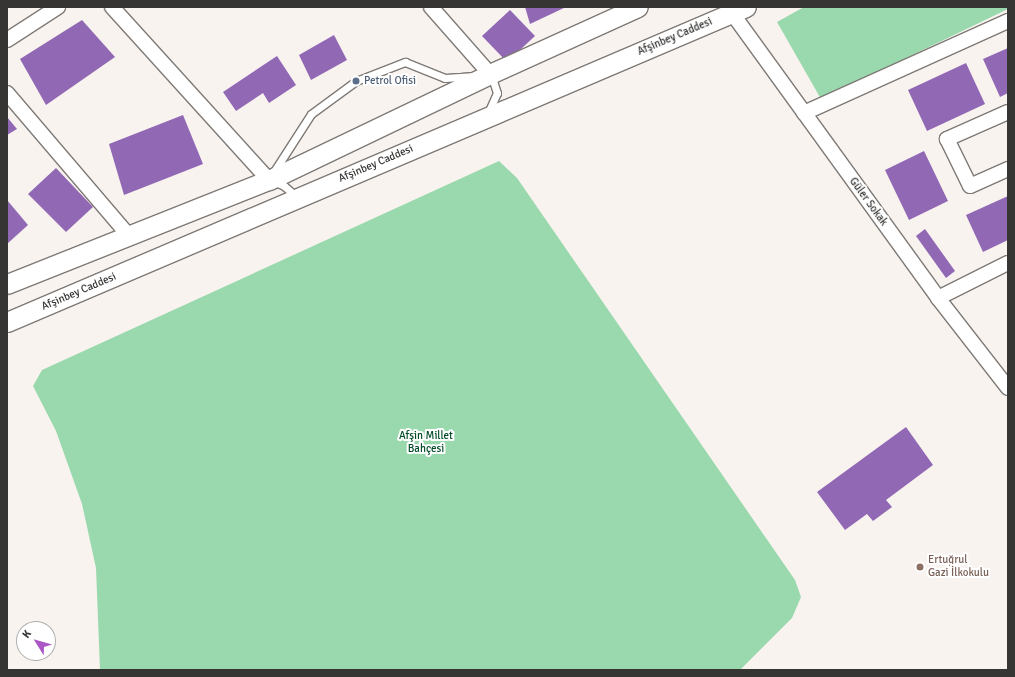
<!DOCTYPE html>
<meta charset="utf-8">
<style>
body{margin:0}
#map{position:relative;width:1015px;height:677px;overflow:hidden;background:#f9f3ef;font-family:Signika,sans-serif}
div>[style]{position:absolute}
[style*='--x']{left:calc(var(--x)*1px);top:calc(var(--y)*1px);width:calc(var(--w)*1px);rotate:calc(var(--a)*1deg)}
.green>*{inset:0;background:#99d9ad}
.building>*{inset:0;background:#9168b4}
.roads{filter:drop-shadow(1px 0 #7f7a76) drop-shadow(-1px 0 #7f7a76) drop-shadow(0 1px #7f7a76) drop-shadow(0 -1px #7f7a76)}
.service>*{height:7px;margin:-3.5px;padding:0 3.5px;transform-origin:3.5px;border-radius:3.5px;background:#fff}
.minor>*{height:14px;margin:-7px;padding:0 7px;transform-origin:7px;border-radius:7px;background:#fff}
.secondary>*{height:19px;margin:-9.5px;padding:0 9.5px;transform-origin:9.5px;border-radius:9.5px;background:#fff}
.dots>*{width:11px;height:11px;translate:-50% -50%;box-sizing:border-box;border:2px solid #fff;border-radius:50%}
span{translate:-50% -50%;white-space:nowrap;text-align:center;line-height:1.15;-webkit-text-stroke:4px #fff;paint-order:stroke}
.street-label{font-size:11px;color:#373533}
.service-label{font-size:11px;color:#4e5e75}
.left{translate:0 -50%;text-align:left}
.park-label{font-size:11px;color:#014a26}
.education-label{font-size:11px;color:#785e54}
.frame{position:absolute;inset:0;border:8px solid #373533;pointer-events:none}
.north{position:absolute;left:16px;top:621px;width:40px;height:40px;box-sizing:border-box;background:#fff;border:1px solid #afaead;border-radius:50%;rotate:307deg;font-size:11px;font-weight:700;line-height:16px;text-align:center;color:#373533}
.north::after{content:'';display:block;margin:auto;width:14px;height:18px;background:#ab56c4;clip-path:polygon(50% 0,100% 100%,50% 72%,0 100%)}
</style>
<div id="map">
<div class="green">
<i style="clip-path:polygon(804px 7px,1008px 7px,1008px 9px,821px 99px,777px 22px)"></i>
<i style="clip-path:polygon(499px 161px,517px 178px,795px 580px,801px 597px,792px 618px,740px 670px,100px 670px,96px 568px,82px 504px,56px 431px,33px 386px,42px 370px)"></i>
</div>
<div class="building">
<i style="clip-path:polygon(525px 7px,566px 7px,530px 24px)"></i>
<i style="clip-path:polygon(510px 10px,535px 36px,507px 62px,482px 36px)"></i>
<i style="clip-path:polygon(82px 20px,115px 57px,46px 105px,20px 59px)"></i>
<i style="clip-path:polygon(334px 35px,347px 60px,311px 80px,299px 55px)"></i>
<i style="clip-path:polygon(1008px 48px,1008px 93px,1000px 97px,983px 59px)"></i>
<i style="clip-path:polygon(277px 56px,296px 85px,269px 103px,263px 93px,236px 111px,223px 92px)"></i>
<i style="clip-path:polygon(966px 63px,985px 104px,927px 131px,908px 90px)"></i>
<i style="clip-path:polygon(183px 115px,203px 164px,124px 195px,109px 144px)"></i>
<i style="clip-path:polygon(7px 117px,17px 129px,7px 135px)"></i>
<i style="clip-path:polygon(924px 151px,948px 201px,909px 220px,885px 170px)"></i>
<i style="clip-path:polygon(56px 168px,93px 207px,66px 232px,28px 194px)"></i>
<i style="clip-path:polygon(1008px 196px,1008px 240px,983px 252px,966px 215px)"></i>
<i style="clip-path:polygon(7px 200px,28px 225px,7px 244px)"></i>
<i style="clip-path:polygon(925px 229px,955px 271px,946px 278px,916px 236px)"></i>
<i style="clip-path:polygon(906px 427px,933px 465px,886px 500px,892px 507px,873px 521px,867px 514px,845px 530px,817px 492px)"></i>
</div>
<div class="roads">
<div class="service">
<i style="--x:488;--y:113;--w:22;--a:-66"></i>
<i style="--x:497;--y:93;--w:19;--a:-108"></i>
<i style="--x:273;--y:173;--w:70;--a:-57.2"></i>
<i style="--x:311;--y:114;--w:56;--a:-36.3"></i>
<i style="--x:356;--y:81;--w:53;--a:-21.2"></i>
<i style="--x:405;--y:62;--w:43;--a:21.8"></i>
<i style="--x:445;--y:78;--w:26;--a:-4"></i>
<i style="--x:273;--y:181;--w:12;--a:24"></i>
<i style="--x:284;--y:186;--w:17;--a:40"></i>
</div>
<div class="minor">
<i style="--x:112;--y:7;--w:234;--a:47.8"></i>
<i style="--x:431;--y:7;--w:89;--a:48.6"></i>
<i style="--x:732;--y:13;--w:352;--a:54.1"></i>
<i style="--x:938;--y:298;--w:114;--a:52.1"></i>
<i style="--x:7;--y:40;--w:61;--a:-32.9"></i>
<i style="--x:7;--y:93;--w:188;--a:49.5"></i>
<i style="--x:1008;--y:112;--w:67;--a:156.1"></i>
<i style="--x:947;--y:139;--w:52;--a:63.9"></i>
<i style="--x:970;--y:186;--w:42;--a:-24.1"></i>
<i style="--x:804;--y:113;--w:224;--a:-24.3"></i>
<i style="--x:938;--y:298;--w:78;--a:-26.6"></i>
</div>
<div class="secondary">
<i style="--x:7;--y:284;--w:282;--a:-21.7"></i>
<i style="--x:269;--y:180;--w:245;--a:-25.6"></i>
<i style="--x:490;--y:74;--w:162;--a:-24.4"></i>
<i style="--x:7;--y:322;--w:803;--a:-23.09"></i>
</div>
</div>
<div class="dots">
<i style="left:356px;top:81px;background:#5c6f8a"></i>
<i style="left:920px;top:567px;background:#8d6e63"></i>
</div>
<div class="street-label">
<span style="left:675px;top:37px;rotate:-23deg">Afşinbey Caddesi</span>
<span style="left:376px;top:164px;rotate:-23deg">Afşinbey Caddesi</span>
<span style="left:868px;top:202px;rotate:54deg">Güler Sokak</span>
<span style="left:79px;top:292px;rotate:-23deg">Afşinbey Caddesi</span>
</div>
<div class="service-label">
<span class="left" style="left:364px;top:81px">Petrol Ofisi</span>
</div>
<div class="park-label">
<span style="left:426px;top:443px">Afşin Millet<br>Bahçesi</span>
</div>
<div class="education-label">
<span class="left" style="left:928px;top:567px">Ertuğrul<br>Gazi İlkokulu</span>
</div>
<div class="frame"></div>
<div class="north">K</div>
</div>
